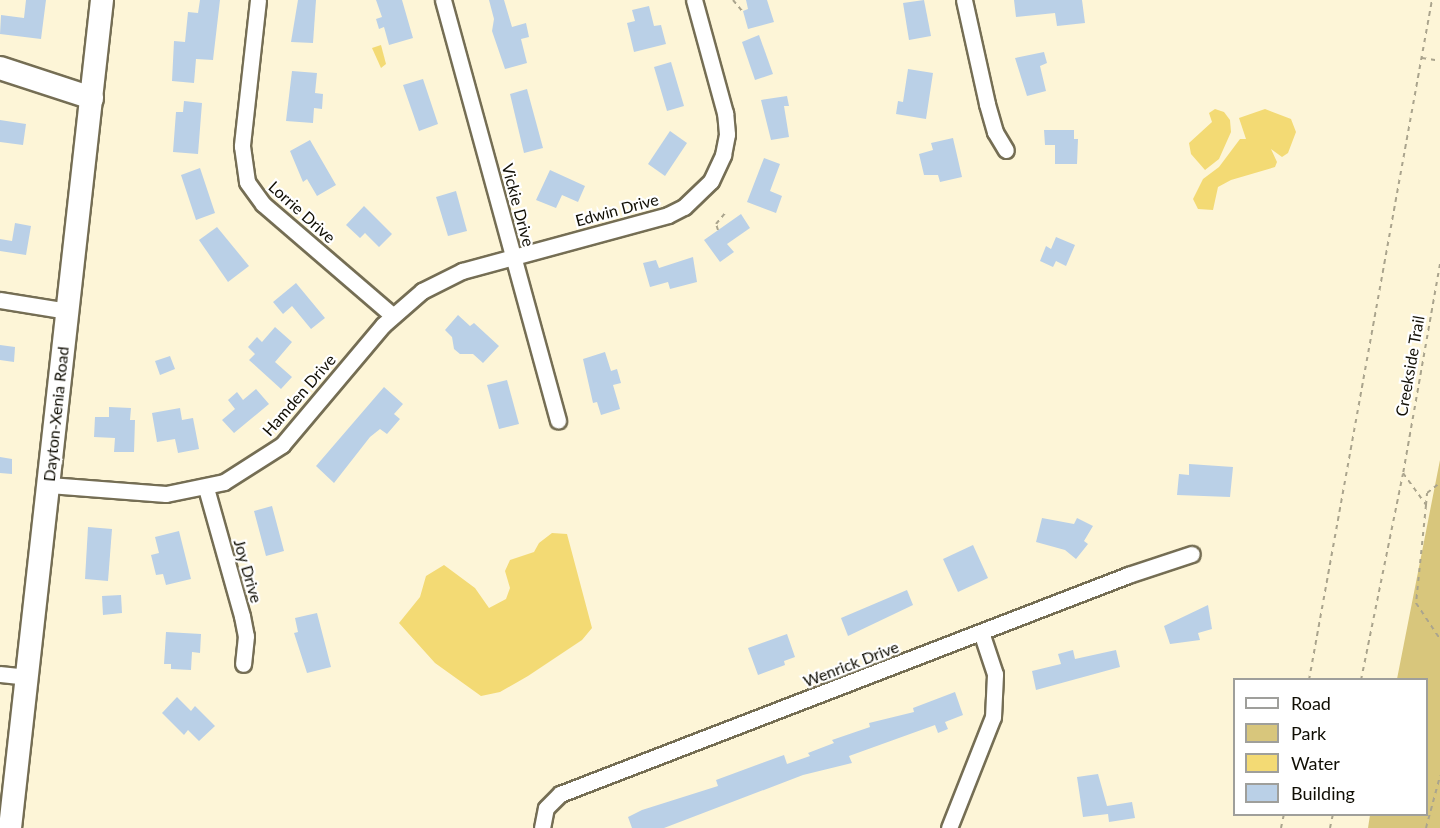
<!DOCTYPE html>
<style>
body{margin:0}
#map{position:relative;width:1440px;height:828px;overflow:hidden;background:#fdf5d7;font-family:Lato,sans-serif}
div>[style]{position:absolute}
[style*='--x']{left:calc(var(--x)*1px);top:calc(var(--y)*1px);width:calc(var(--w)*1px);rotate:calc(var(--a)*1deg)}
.green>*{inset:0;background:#d8c67c}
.water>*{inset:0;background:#f3da74}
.building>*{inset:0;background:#bad0e7}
.path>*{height:2px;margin-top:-1px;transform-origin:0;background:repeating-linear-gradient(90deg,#aaa48d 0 4.5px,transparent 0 9px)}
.roads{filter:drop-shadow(2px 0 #756e54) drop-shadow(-2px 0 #756e54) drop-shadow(0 2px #756e54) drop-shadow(0 -2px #756e54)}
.street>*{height:15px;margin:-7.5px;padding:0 7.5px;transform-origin:7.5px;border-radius:7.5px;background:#fff}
.secondary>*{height:22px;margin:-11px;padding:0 11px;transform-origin:11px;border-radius:11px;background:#fff}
span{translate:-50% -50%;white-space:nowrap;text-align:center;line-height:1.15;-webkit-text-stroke:4.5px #fff;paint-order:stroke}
.street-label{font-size:16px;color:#100e04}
.legend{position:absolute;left:1233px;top:678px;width:195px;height:138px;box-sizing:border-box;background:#fff;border:2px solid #9f9f9b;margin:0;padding:8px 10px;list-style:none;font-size:18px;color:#100e04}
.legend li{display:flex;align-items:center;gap:12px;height:30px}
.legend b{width:30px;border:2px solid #9f9f9b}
</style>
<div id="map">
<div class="green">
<i style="clip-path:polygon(1440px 460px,1440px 828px,1368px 828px,1370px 815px,1426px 814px,1426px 680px,1397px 679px)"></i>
</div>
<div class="water">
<i style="clip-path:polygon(381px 45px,386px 64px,381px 68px,372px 48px)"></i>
<i style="clip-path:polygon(1215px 109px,1224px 112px,1230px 120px,1231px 132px,1219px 159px,1205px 170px,1191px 154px,1189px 143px,1212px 122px,1209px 113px)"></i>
<i style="clip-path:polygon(1265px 109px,1291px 119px,1296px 132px,1288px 153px,1282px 157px,1271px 149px,1277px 162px,1275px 167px,1231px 180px,1218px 187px,1213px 210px,1198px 209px,1193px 199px,1203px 179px,1219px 167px,1240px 139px,1246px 139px,1239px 118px)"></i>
<i style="clip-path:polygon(552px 533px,567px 534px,592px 628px,582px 640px,528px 676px,500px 692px,481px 696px,435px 663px,399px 623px,420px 597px,426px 576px,444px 565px,475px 588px,489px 608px,506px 599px,510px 588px,505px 571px,510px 560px,534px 552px,539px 543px)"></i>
</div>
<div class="building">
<i style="clip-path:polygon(26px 0,46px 0,41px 39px,0 34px,1px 15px,24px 18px)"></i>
<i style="clip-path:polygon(200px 0,220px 0,213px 60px,196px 59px,194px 83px,172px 81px,174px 41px,185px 42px,188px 12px,198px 13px)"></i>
<i style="clip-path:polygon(298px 0,316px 0,313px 43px,291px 42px)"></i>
<i style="clip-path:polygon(376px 0,402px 0,413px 38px,389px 45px,384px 27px,379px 29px,376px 19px,382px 17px)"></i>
<i style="clip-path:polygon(489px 0,504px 0,512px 27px,526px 23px,529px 37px,521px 39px,527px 63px,505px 69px,492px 31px,494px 19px)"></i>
<i style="clip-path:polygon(746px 0,767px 0,774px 22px,748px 29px,743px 11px,748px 9px)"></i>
<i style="clip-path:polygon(924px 0,931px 36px,909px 40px,903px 3px)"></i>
<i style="clip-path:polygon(1014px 0,1082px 0,1085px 23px,1057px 26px,1055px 13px,1016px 17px)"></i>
<i style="clip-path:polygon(649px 6px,654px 26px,661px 25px,666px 44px,634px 52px,627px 23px,635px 21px,632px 10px)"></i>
<i style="clip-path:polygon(759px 35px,773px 74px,755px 80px,742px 42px)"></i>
<i style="clip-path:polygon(1044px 52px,1047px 63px,1040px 66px,1046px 91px,1027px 96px,1015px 58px)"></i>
<i style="clip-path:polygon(671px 62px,684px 106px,667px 111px,654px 67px)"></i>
<i style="clip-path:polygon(908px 69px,933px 73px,926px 119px,896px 114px,898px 101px,903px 102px)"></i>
<i style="clip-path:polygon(292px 71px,317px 73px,315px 93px,323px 94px,322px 109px,314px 108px,313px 123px,286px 121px)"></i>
<i style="clip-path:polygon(423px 79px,438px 124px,419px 131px,403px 85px)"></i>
<i style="clip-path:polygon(527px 89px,543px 148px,524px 153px,510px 94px)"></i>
<i style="clip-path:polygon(787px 96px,789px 106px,784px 106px,789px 137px,771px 140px,761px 100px)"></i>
<i style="clip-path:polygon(184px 101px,202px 103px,198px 154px,173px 152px,176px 112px,183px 112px)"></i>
<i style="clip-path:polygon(0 120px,26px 124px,23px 145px,0 142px)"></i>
<i style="clip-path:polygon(1044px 130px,1074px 130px,1074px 139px,1078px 139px,1077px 164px,1055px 164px,1055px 145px,1045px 145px)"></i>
<i style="clip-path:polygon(670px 131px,687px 143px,665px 176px,648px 164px)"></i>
<i style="clip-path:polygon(953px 138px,962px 177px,940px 182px,938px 175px,924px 175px,919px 154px,933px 150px,931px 143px)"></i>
<i style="clip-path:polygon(310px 140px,336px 185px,317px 196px,307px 179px,303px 182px,290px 151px)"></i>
<i style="clip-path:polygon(764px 158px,780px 164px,770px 191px,782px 196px,776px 213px,747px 202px)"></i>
<i style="clip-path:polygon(200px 168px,215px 213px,196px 220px,181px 175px)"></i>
<i style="clip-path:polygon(550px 170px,585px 186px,578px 202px,562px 195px,556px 208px,536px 200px)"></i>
<i style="clip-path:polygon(456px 191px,467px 231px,448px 236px,436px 197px)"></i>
<i style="clip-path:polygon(364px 206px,392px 234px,379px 247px,365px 233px,360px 238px,346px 225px)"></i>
<i style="clip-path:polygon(741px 214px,750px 228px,727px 244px,734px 252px,720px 262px,704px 240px)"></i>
<i style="clip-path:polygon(15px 223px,31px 226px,26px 255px,0 251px,0 239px,12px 241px)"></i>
<i style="clip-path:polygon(217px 227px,249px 266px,228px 282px,199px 240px)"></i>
<i style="clip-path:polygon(1056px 237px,1075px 245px,1066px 266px,1056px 261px,1053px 267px,1040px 261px,1046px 246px,1051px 249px)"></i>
<i style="clip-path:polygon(693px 257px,697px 282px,670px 289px,668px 282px,650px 287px,643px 263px,656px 260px,659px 268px)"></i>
<i style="clip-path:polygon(296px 283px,325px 318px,311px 329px,292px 306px,283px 314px,273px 302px)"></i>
<i style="clip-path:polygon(458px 315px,470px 326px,474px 323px,499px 346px,483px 363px,473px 354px,460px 354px,454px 349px,452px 337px,445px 330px)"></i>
<i style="clip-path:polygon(275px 327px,292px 342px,275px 362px,292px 377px,281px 389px,249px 360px,255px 354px,248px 347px,257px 337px,262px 342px)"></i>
<i style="clip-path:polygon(0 345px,15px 347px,14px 362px,0 360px)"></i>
<i style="clip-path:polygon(605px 352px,611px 371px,617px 369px,621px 383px,613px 385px,620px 409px,601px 415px,597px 402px,593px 403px,583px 359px)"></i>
<i style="clip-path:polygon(170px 356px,175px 369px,160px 375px,155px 361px)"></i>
<i style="clip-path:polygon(507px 380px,519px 424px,499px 429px,487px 385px)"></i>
<i style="clip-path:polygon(384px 387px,403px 404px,394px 414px,400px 419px,387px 434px,380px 429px,370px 437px,334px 483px,316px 466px)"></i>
<i style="clip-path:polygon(256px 389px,269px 404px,234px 433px,222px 420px,235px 409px,228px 400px,237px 392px,243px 400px)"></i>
<i style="clip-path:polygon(109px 407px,131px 408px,130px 420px,135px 420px,134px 452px,114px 452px,115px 438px,94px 437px,95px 417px,109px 417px)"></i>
<i style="clip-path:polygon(180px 408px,182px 420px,193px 418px,199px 449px,178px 453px,175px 439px,157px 442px,152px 413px)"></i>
<i style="clip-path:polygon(0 457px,12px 459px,12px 474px,0 473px)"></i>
<i style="clip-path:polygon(1189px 464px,1233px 467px,1230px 497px,1177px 495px,1179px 474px,1189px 475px)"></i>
<i style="clip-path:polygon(272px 506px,284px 551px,266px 556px,254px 511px)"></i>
<i style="clip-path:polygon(1042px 518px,1074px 524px,1077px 518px,1093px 526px,1084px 541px,1088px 544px,1076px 559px,1065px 550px,1036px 542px)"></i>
<i style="clip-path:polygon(88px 527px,112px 529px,108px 581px,85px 579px)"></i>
<i style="clip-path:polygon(179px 531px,191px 579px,166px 585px,163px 574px,156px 575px,151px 555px,159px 553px,155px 537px)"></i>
<i style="clip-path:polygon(973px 545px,988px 578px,958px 592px,943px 559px)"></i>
<i style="clip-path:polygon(907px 590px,913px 605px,848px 636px,841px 618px)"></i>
<i style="clip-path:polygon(121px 595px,122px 613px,103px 615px,102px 596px)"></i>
<i style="clip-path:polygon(1208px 605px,1212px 629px,1198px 633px,1200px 640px,1170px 644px,1164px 626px)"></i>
<i style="clip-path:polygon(317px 613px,331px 667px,307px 673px,294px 633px,298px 632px,295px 618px)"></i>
<i style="clip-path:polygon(166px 632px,201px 634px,200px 653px,192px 652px,191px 670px,171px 669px,171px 664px,164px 664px)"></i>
<i style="clip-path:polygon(787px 634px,795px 657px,784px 661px,785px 665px,758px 675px,748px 648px)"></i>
<i style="clip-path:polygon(1073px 650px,1075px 659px,1116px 650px,1120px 667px,1036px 690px,1032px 671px,1061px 664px,1058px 654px)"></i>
<i style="clip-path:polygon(955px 692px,963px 715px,945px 722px,948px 729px,938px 733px,935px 725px,849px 756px,852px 763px,803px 775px,664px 828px,632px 828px,628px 817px,642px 810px,718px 786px,716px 780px,784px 755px,787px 764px,810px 756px,808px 753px,834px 743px,832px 740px,870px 727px,869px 723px,914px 712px,913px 708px)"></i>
<i style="clip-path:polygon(177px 697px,191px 711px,195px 706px,215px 726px,199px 741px,188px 730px,184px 735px,162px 713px)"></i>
<i style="clip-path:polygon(1098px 774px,1107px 806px,1132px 802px,1135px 818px,1109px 822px,1108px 814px,1083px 817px,1077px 777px)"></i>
</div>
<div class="path">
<i style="--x:733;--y:0;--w:17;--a:50"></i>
<i style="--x:1422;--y:58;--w:18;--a:9"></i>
<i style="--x:718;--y:230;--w:6;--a:-108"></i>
<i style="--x:716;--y:224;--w:17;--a:-50"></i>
<i style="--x:1440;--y:264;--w:212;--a:100"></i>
<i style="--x:1403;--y:473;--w:39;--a:54"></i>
<i style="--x:1426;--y:505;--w:99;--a:95.8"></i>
<i style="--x:1416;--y:603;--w:43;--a:56.3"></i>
<i style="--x:1426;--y:505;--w:12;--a:-85"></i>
<i style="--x:1427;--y:493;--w:16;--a:-38"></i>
<i style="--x:1309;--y:680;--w:691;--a:-79.75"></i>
<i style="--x:1361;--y:680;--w:210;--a:-78.5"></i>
<i style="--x:1281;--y:828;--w:14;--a:-78"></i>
<i style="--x:1330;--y:828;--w:14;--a:-78"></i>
<i style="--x:1426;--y:828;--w:54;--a:-74.9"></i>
</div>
<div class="roads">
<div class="street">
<i style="--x:258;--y:0;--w:147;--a:96.3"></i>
<i style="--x:242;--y:146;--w:36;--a:82"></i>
<i style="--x:247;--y:182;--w:27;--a:54"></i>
<i style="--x:263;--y:204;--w:170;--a:40.7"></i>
<i style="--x:443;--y:0;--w:436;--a:74.7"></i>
<i style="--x:964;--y:0;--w:107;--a:77.5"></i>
<i style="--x:987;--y:104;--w:29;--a:74"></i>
<i style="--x:995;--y:132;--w:21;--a:59"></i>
<i style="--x:0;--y:300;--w:69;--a:9.2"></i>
<i style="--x:49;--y:485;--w:117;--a:4.4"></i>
<i style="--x:166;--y:494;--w:59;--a:-11.7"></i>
<i style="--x:224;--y:482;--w:69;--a:-32.5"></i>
<i style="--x:282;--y:445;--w:157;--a:-49.9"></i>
<i style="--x:383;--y:325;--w:52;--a:-41.1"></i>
<i style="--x:422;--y:291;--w:45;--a:-26.6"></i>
<i style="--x:462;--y:271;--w:213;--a:-15.2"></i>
<i style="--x:668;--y:215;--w:18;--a:-27"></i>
<i style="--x:684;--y:207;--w:37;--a:-44"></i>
<i style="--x:711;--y:181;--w:29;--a:-65"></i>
<i style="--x:723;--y:155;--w:21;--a:-79"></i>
<i style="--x:727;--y:134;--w:21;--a:-95"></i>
<i style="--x:725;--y:113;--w:117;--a:-105.3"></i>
<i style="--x:206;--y:488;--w:133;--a:74.3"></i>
<i style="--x:242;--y:616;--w:20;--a:79"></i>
<i style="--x:246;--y:636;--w:28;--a:96"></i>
<i style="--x:0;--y:674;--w:28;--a:6"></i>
<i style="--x:542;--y:828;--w:20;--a:-79"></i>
<i style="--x:546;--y:808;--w:20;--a:-45"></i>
<i style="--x:560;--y:794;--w:609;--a:-21.08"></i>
<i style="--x:1128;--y:575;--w:67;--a:-18.2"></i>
<i style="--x:949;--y:828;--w:119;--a:-68.4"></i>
<i style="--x:993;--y:717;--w:43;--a:-87.3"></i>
<i style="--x:995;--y:674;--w:44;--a:-108.4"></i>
</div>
<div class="secondary">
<i style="--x:0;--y:68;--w:97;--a:18.1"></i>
<i style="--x:10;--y:828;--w:833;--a:-83.66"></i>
</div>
</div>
<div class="street-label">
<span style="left:518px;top:205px;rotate:75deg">Vickie Drive</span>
<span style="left:617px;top:210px;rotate:-15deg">Edwin Drive</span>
<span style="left:302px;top:212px;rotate:42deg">Lorrie Drive</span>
<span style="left:1410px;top:366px;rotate:-80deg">Creekside Trail</span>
<span style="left:299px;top:395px;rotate:-49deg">Hamden Drive</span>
<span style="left:56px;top:414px;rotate:-84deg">Dayton-Xenia Road</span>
<span style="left:248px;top:571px;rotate:74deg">Joy Drive</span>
<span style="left:851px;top:664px;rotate:-21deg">Wenrick Drive</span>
</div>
<ul class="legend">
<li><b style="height:8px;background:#fff"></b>Road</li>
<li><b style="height:16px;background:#d8c67c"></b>Park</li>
<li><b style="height:16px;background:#f3da74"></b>Water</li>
<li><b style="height:16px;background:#bad0e7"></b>Building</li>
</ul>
</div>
